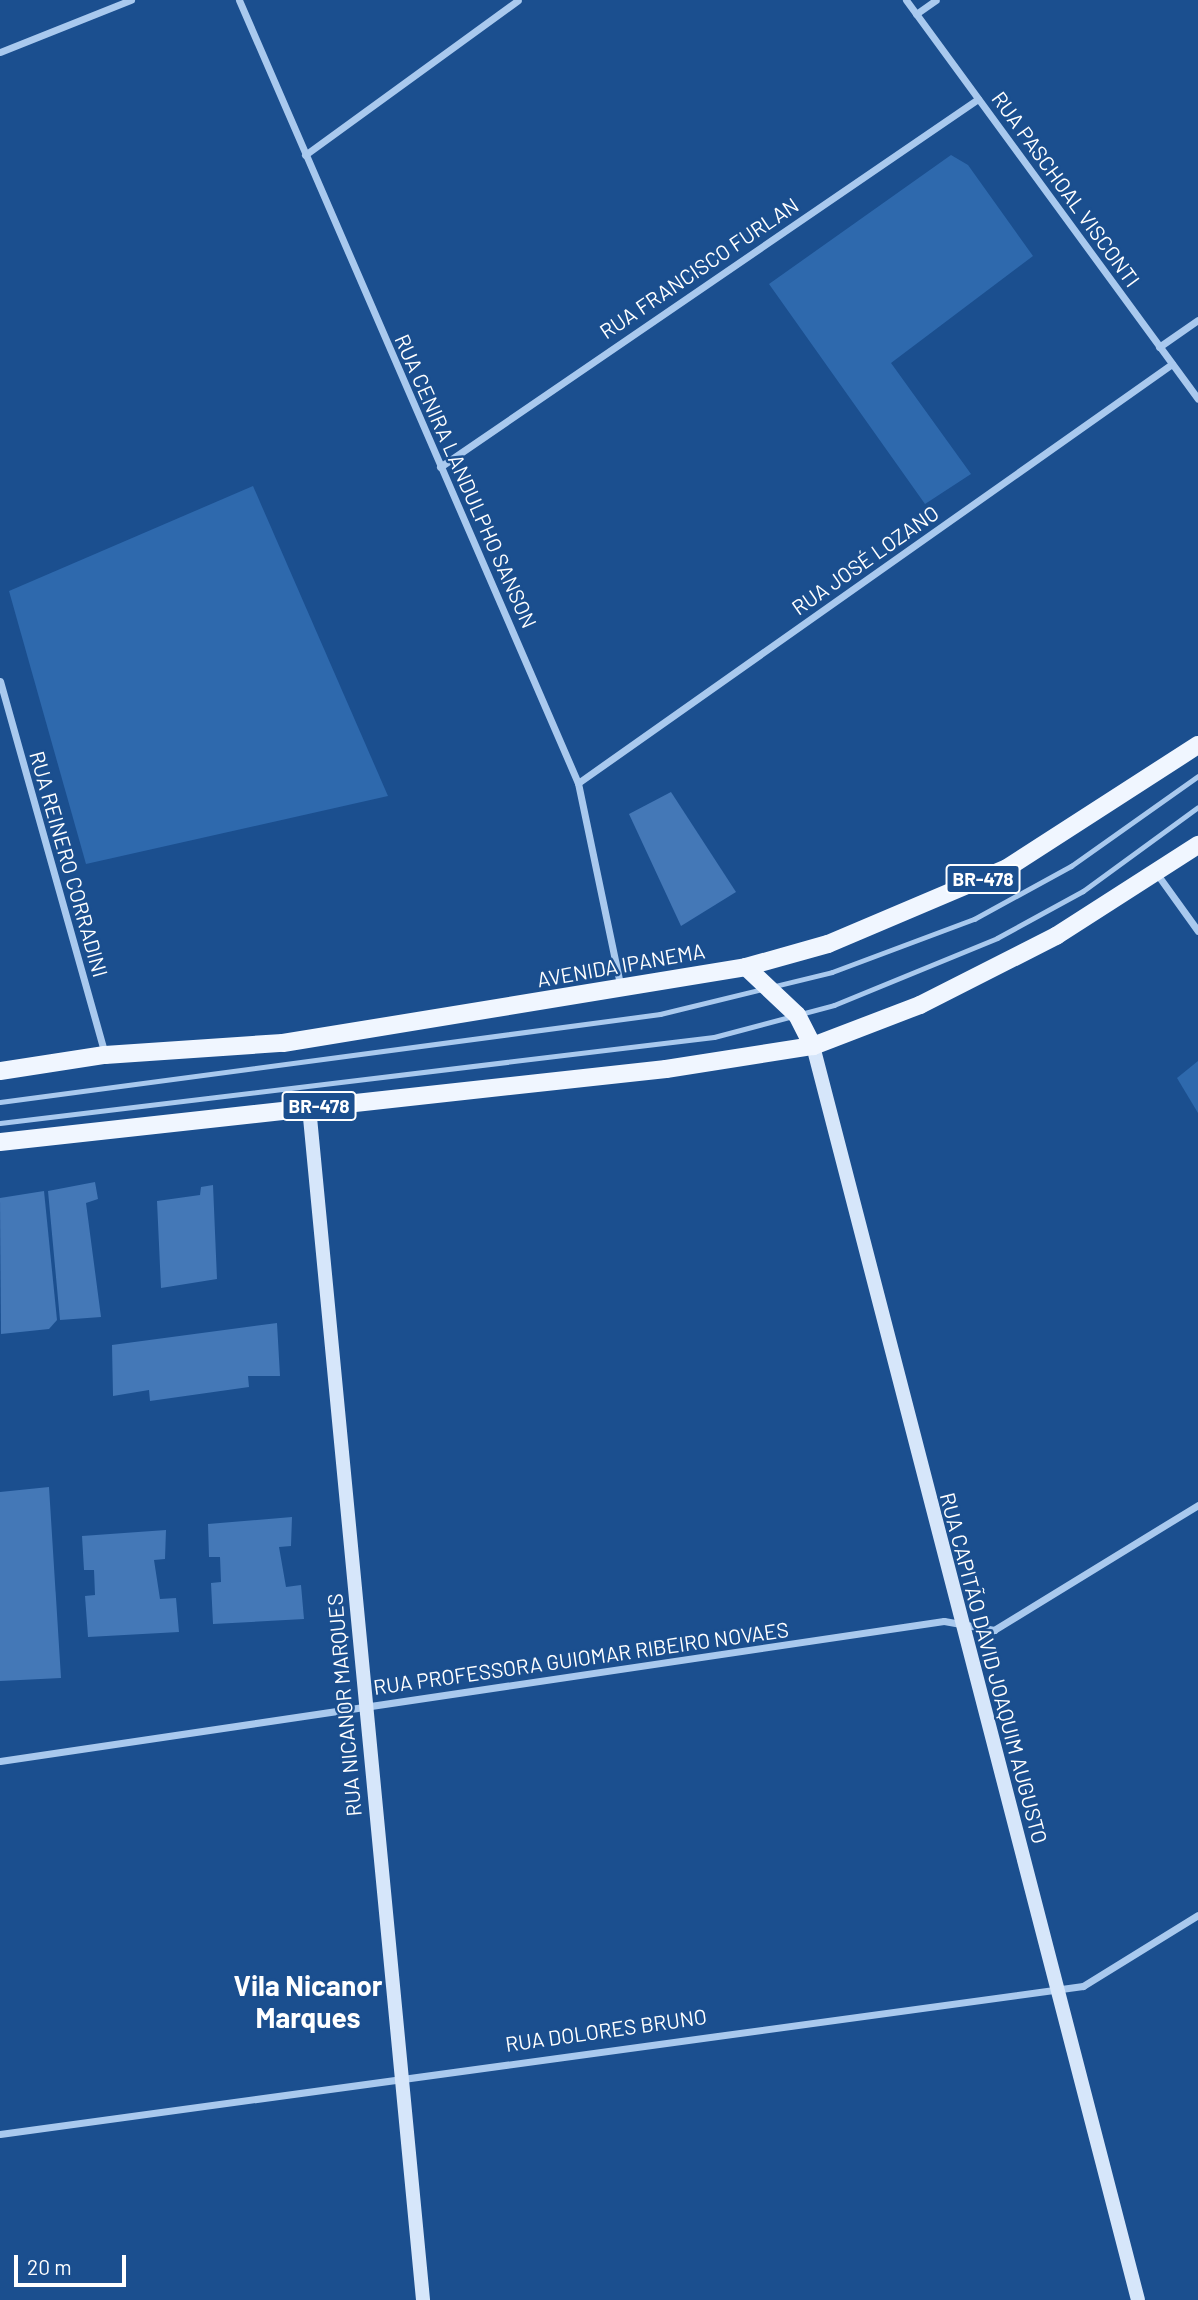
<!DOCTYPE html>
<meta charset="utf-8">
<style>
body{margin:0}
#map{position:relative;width:1198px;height:2300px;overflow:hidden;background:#1b4f8f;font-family:Barlow,sans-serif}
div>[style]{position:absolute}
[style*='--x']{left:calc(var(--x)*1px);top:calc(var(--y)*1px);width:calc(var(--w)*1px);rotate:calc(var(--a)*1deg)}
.green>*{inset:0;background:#2e69ad}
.building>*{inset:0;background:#4478b7}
.service>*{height:5px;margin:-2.5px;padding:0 2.5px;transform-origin:2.5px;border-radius:2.5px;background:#a9c9ee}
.minor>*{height:7px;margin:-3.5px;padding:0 3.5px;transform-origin:3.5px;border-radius:3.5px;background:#a9c9ee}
.secondary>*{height:14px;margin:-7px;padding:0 7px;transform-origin:7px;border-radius:7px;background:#d6e6fa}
.primary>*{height:18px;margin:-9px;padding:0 9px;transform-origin:9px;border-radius:9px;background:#f0f6ff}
span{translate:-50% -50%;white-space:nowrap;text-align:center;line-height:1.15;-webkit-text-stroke:5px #1b4f8f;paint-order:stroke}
.shield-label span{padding:2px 5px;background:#1b4f8f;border:2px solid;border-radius:5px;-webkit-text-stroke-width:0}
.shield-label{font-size:19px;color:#fff;font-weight:700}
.street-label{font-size:21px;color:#fff}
.district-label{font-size:28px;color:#fff;font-weight:700}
.scale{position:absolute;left:14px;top:2255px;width:112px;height:32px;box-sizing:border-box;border:4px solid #fff;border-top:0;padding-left:9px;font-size:21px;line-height:24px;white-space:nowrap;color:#fff;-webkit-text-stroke:5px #1b4f8f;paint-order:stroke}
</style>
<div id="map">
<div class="green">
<i style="clip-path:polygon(951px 155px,968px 165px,1033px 256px,891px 363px,971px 474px,925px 504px,769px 284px)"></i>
<i style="clip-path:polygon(253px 486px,388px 796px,86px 864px,9px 591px)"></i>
<i style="clip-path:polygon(1198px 1061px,1198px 1113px,1177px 1078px)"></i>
</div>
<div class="building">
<i style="clip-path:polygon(671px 792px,736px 892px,681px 926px,629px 814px)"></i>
<i style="clip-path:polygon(95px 1182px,98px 1199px,86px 1203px,101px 1317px,60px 1320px,48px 1191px)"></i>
<i style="clip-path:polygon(213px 1185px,217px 1279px,161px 1288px,157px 1201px,200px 1195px,201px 1187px)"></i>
<i style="clip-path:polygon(44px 1191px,57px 1320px,49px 1329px,1px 1334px,0 1198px)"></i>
<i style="clip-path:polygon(277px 1323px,280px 1376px,248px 1376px,249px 1387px,150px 1401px,149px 1390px,113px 1396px,112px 1345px)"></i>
<i style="clip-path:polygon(49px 1487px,61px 1678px,0 1681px,0 1492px)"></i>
<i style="clip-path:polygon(292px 1517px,291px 1546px,279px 1547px,286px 1587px,301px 1585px,304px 1619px,213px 1624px,211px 1583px,221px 1582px,220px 1557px,209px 1557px,208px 1524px)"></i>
<i style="clip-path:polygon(166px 1530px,165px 1559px,154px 1560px,160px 1599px,176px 1598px,179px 1632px,88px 1637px,85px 1596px,95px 1595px,94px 1570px,84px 1570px,82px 1536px)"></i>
</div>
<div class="service">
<i style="--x:0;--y:1102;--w:666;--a:-7.59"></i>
<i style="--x:660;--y:1014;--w:177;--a:-13.7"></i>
<i style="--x:832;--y:972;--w:152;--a:-20.5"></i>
<i style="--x:974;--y:919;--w:111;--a:-28.7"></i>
<i style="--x:1071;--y:866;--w:156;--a:-35.3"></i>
<i style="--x:0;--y:1123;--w:719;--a:-6.87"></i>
<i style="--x:714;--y:1037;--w:124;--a:-14.9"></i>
<i style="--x:834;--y:1005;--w:176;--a:-22.3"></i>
<i style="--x:997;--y:938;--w:98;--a:-28.7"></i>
<i style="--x:1083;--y:891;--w:142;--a:-36.1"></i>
</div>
<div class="minor">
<i style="--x:239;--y:0;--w:853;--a:66.59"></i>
<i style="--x:578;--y:783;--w:209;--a:78.2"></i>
<i style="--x:906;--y:0;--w:494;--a:53.8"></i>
<i style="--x:916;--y:14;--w:24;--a:-35"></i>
<i style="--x:0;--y:52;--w:141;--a:-21.7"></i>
<i style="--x:305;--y:155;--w:263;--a:-36"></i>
<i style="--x:1159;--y:347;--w:47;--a:-34.7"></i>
<i style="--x:440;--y:467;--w:652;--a:-34.37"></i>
<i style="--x:0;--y:681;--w:388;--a:74.3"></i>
<i style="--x:578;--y:783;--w:727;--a:-35.2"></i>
<i style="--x:1157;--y:874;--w:70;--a:54.3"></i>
<i style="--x:0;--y:1761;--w:954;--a:-8.44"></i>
<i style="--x:944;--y:1621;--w:51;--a:10.2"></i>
<i style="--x:994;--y:1630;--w:239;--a:-31.5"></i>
<i style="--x:0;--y:2134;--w:1093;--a:-7.78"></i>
<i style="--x:1083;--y:1986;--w:135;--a:-31.7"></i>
</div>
<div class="secondary">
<i style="--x:813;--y:1046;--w:1295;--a:75.47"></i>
<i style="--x:309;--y:1107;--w:1198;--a:84.54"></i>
</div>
<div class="primary">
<i style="--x:746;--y:967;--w:70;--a:43.3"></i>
<i style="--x:797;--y:1015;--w:35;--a:63"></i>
<i style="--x:0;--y:1071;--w:106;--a:-8.7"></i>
<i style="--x:105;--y:1055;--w:178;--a:-3.9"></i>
<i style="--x:283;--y:1043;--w:469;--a:-9.3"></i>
<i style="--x:746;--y:967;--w:85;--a:-15.7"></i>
<i style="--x:828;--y:944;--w:194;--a:-23"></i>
<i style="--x:1007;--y:868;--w:227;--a:-32.8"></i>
<i style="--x:0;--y:1142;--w:670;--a:-6.26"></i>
<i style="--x:666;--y:1069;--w:149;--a:-8.9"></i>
<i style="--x:813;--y:1046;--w:115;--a:-21"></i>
<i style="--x:920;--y:1005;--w:153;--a:-26.9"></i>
<i style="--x:1056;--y:936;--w:169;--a:-32.7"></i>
</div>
<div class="shield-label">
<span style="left:983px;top:879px">BR-478</span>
<span style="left:319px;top:1106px">BR-478</span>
</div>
<div class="street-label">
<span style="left:1066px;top:189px;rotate:54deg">RUA PASCHOAL VISCONTI</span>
<span style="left:699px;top:268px;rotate:-34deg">RUA FRANCISCO FURLAN</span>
<span style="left:466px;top:481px;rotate:66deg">RUA CENIRA LANDULPHO SANSON</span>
<span style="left:865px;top:560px;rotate:-35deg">RUA JOSÉ LOZANO</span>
<span style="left:69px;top:864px;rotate:74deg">RUA REINERO CORRADINI</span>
<span style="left:621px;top:965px;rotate:-10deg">AVENIDA IPANEMA</span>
<span style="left:581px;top:1658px;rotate:-8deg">RUA PROFESSORA GUIOMAR RIBEIRO NOVAES</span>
<span style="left:994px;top:1668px;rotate:75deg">RUA CAPITÃO DAVID JOAQUIM AUGUSTO</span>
<span style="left:344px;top:1705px;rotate:-95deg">RUA NICANOR MARQUES</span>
<span style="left:606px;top:2030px;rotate:-8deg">RUA DOLORES BRUNO</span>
</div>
<div class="district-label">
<span style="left:308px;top:2001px">Vila Nicanor<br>Marques</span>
</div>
<div class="scale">20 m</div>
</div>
